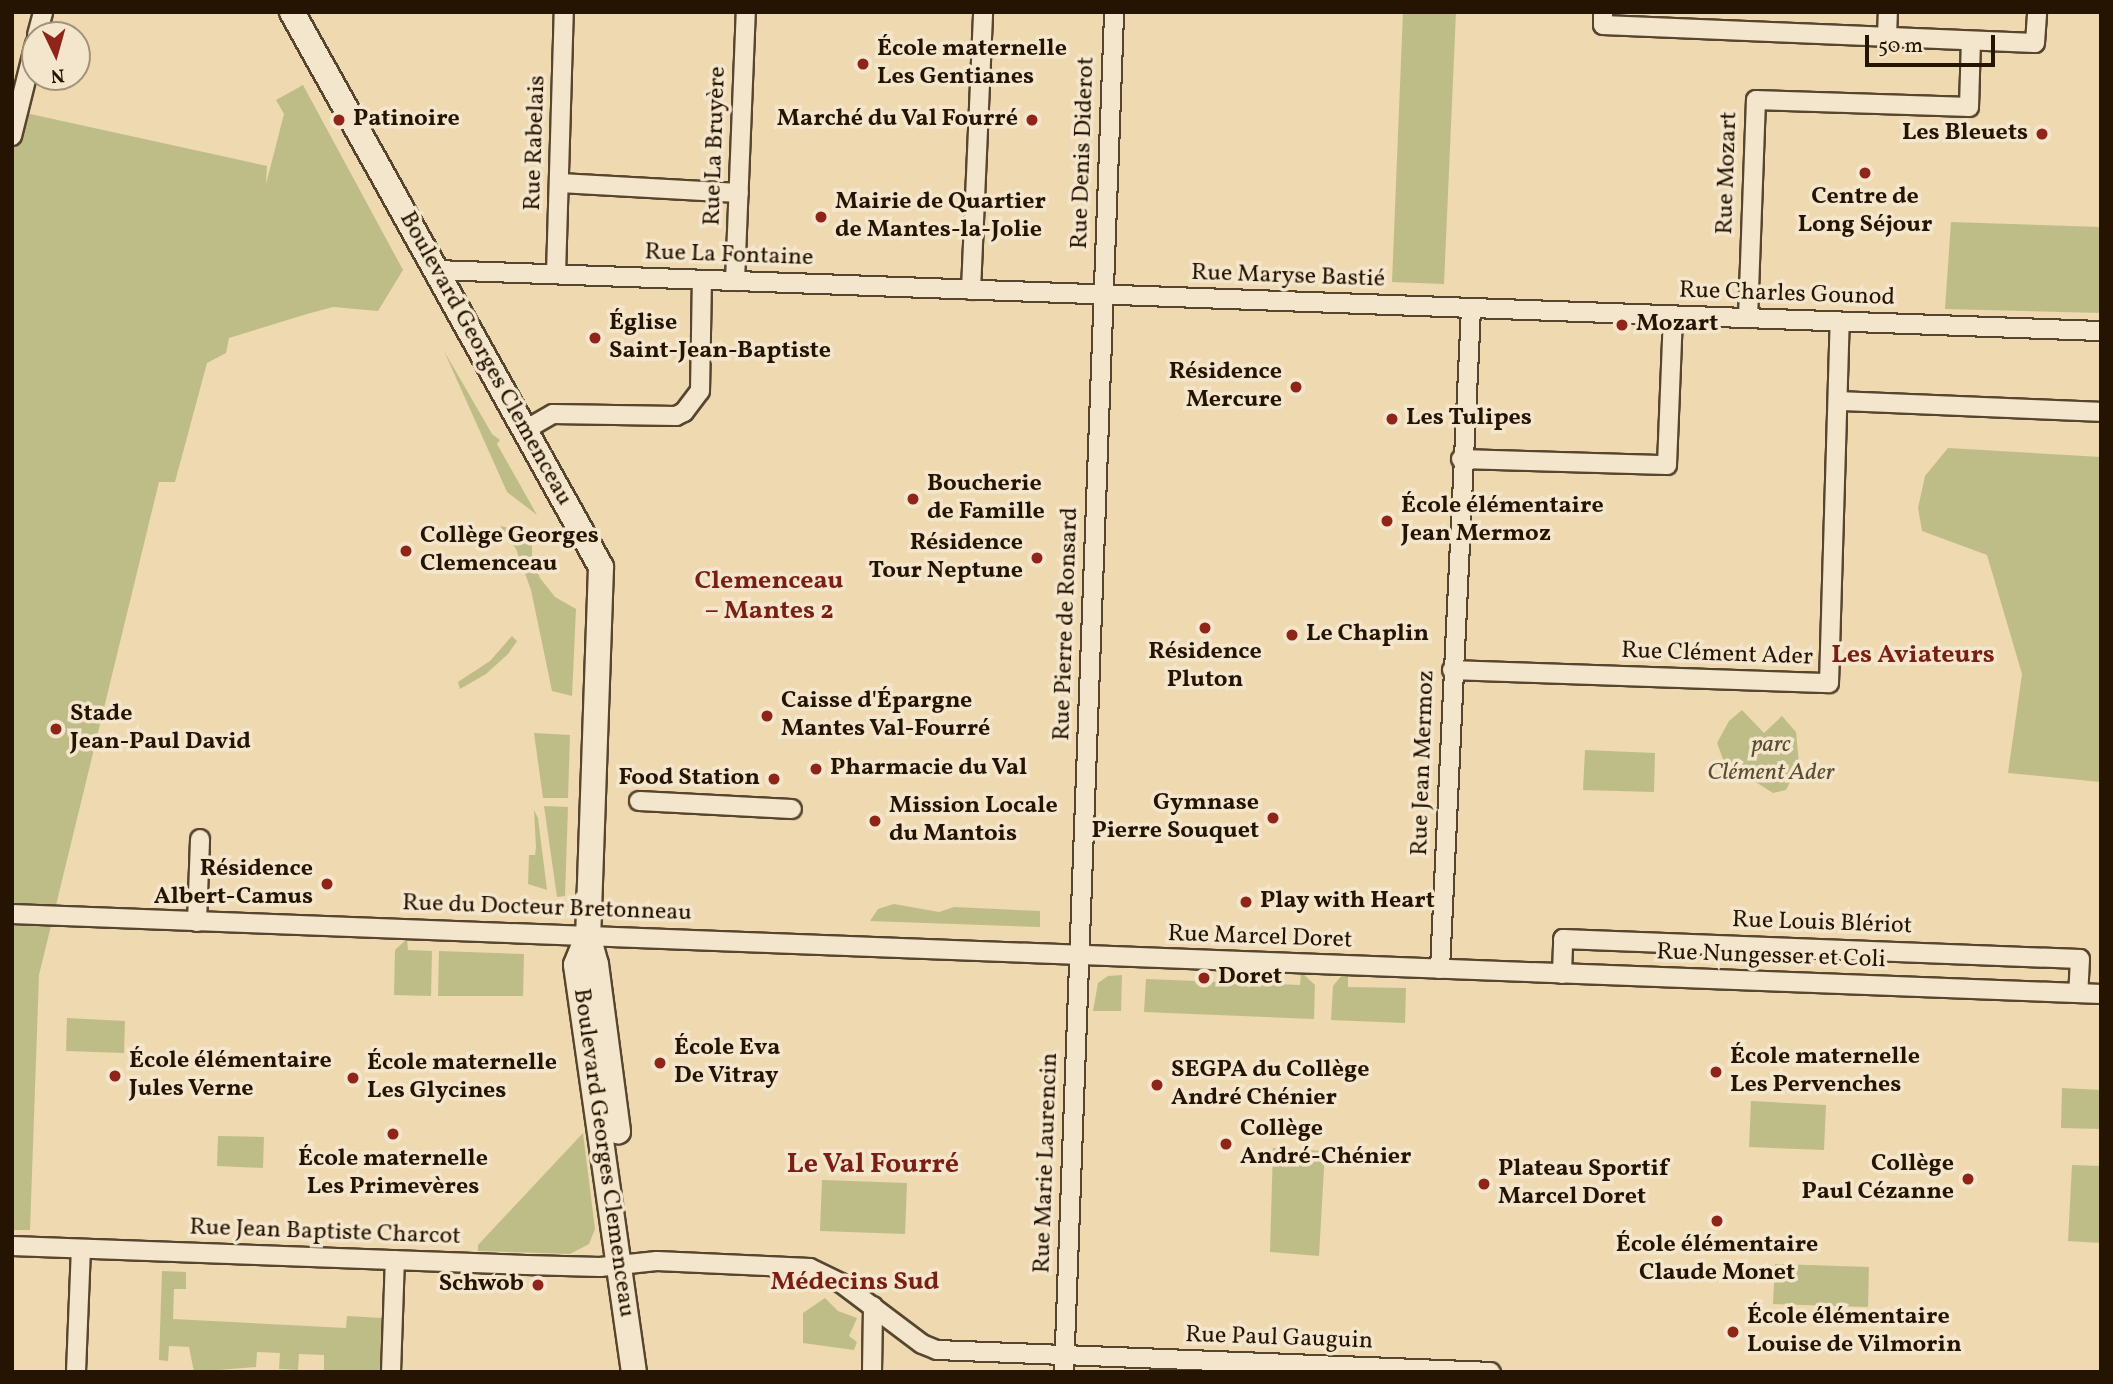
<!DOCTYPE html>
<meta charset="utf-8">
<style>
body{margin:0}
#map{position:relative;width:2113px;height:1384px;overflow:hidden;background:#eed9b0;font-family:Vollkorn,serif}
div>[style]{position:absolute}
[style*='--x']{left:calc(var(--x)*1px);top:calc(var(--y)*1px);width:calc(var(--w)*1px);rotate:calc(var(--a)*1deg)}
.green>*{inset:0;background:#bfbd87}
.roads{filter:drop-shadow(2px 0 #58452e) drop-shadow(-2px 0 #58452e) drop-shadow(0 2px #58452e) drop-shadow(0 -2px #58452e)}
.minor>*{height:18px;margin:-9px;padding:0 9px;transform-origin:9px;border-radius:9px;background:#f4e6cc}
.secondary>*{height:24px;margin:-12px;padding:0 12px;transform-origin:12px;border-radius:12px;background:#f4e6cc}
.dots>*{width:19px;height:19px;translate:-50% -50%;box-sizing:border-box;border:4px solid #f4e6cc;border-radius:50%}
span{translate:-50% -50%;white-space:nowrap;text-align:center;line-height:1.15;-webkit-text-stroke:7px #f4e6cc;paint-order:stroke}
.poi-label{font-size:24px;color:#261402;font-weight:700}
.left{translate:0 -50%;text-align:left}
.right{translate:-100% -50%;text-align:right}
.street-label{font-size:24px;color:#261402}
.park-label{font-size:24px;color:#5c4f31;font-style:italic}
.neighbourhood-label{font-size:26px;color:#7a1f14;font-weight:700}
.quarter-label{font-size:28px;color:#7a1f14;font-weight:700}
.frame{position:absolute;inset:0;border:14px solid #261402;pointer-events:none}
.north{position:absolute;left:21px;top:21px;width:70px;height:70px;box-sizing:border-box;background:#f4e6cc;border:2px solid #a2927b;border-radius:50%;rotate:175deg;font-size:19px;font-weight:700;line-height:28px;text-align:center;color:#261402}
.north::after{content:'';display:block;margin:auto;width:24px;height:32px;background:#8f2418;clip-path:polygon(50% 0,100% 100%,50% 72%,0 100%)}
.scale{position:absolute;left:1865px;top:35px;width:130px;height:32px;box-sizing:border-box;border:4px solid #261402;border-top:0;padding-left:9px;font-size:21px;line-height:24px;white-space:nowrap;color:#261402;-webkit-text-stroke:5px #f4e6cc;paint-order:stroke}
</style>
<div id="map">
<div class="green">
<i style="clip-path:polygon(1403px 12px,1456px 12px,1444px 284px,1392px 282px)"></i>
<i style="clip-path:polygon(303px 85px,403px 270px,378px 311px,333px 307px,307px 314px,229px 338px,226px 353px,207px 363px,175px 482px,159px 482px,39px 975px,30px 1230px,12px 1230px,12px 110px,267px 166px,266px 184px,284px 114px,276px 100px)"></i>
<i style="clip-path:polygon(1951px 222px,2101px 227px,2101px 313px,1945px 309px)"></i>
<i style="clip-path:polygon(444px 351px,492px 434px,500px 440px,497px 444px,537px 515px,507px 492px)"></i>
<i style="clip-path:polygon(1948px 448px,2101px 457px,2101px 782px,2008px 773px,2022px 674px,1987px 555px,1922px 531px,1918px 508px,1925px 476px)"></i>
<i style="clip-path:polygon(500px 526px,532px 533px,532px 559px,540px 578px,555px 597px,576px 609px,572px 696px,552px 691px,531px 590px,516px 549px)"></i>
<i style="clip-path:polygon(512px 636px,517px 641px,508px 654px,486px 674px,460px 689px,458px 682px,490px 661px)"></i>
<i style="clip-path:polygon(1742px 710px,1764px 733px,1782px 716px,1796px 732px,1799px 764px,1786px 790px,1773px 793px,1724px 762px,1717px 743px,1729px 721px)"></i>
<i style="clip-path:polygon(534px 733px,570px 735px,568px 798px,543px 798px)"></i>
<i style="clip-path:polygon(1585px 750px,1655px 753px,1654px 792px,1583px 790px)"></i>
<i style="clip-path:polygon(544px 806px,568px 807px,565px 896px,557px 897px)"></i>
<i style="clip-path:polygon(534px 810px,538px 818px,547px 890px,528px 884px,529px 855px,535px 855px,536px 847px)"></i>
<i style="clip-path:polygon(894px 904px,939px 912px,954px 907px,1040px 911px,1040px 927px,870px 921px,878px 909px)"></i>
<i style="clip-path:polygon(407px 939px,408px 950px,432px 951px,431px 996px,394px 995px,395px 950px)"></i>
<i style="clip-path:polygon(439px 951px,524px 954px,523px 996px,438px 996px)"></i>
<i style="clip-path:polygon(1301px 972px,1315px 985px,1314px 1019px,1144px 1012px,1146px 979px,1300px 985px)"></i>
<i style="clip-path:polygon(1122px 975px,1121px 1011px,1093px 1011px,1098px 983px,1108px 976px)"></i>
<i style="clip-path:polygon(1341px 976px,1348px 976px,1348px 987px,1406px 988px,1405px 1023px,1331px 1020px,1333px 986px)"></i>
<i style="clip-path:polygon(67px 1018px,125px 1021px,124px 1053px,66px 1051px)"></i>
<i style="clip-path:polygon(2062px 1088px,2101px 1090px,2101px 1129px,2061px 1128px)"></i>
<i style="clip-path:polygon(1751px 1101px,1826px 1105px,1824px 1150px,1749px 1147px)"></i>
<i style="clip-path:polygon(583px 1133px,595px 1229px,589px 1244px,570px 1254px,478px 1251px,478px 1245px)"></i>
<i style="clip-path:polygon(218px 1136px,264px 1137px,263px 1168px,217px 1166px)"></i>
<i style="clip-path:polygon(1273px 1148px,1325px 1151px,1319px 1256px,1270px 1252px)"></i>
<i style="clip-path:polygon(2072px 1165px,2101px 1166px,2101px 1243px,2068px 1241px)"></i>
<i style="clip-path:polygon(822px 1180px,907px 1183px,905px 1234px,820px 1231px)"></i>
<i style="clip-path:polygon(1775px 1264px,1869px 1267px,1868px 1307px,1773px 1304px)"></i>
<i style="clip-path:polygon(162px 1271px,186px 1272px,186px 1289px,174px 1289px,173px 1319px,346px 1328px,347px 1316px,382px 1318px,380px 1372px,324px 1372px,324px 1355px,299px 1354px,298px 1370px,279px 1369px,280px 1353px,257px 1352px,256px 1367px,194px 1372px,189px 1347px,169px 1346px,168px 1361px,159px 1360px)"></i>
<i style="clip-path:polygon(825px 1298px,838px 1311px,857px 1318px,849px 1336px,857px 1342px,854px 1350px,803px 1343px,803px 1313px)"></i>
</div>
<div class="roads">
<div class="minor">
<i style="--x:1603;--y:12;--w:13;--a:90"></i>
<i style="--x:1603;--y:25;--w:432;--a:2.4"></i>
<i style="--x:2035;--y:43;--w:31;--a:-86"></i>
<i style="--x:37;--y:35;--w:24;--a:-75"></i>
<i style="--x:1887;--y:37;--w:25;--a:-88"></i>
<i style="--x:12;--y:136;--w:95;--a:-76"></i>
<i style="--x:560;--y:183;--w:179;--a:3.2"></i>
<i style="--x:436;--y:270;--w:1666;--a:2.1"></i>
<i style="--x:556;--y:274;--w:262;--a:-88.3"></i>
<i style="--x:735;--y:281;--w:269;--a:-87.7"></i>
<i style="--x:971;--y:290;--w:278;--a:-87.5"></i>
<i style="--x:1748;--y:318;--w:218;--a:-87.9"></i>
<i style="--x:1756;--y:100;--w:213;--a:1.9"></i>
<i style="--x:1969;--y:107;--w:66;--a:-88.3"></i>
<i style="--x:1840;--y:401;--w:261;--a:2.4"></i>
<i style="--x:525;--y:430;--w:32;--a:-30"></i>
<i style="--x:553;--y:414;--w:123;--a:0.9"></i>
<i style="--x:676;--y:416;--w:9;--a:-27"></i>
<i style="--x:684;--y:412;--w:26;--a:-53"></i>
<i style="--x:700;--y:391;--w:111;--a:-89"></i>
<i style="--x:1461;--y:459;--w:206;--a:1.7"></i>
<i style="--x:1667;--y:465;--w:150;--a:-87.7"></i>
<i style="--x:1452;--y:670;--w:377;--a:2"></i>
<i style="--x:1829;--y:683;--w:361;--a:-88.3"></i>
<i style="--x:639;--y:801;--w:153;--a:3"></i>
<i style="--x:12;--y:914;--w:2091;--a:2.19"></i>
<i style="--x:197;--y:922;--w:83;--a:-87.9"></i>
<i style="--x:1440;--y:969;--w:662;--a:-87.31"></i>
<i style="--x:1562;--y:974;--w:35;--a:-88"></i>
<i style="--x:1563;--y:939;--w:517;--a:2.22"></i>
<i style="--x:2080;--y:959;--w:34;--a:93"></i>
<i style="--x:12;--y:1246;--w:514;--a:2.12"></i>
<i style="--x:526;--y:1265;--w:74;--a:1.5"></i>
<i style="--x:600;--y:1267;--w:57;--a:-6"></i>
<i style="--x:657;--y:1261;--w:153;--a:2.6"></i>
<i style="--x:810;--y:1268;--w:34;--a:26"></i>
<i style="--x:841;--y:1283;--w:101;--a:37"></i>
<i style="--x:922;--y:1344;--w:16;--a:22"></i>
<i style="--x:937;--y:1350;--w:554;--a:2.27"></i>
<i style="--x:76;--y:1372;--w:123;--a:-87.7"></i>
<i style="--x:391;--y:1372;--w:112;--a:-88"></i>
<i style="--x:872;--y:1372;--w:66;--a:-89.1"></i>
<i style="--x:1064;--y:1372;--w:1361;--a:-87.89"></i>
</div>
<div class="secondary">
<i style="--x:292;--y:12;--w:635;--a:60.89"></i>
<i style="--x:601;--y:567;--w:368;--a:92"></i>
<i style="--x:588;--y:935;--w:32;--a:112"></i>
<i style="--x:576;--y:965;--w:411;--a:81.9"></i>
<i style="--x:588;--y:935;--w:30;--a:75"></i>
<i style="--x:596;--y:964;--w:169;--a:82.5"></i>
</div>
</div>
<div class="dots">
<i style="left:863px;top:64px;background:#8f2418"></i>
<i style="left:339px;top:120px;background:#8f2418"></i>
<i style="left:1032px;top:120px;background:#8f2418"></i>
<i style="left:2042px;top:134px;background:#8f2418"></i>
<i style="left:1865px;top:173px;background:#8f2418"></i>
<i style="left:821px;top:217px;background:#8f2418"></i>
<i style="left:1622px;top:325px;background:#8f2418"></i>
<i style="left:595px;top:338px;background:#8f2418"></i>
<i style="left:1296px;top:387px;background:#8f2418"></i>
<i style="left:1392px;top:419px;background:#8f2418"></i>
<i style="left:913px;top:499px;background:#8f2418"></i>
<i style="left:1387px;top:521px;background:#8f2418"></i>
<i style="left:406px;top:551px;background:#8f2418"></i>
<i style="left:1037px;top:558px;background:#8f2418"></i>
<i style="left:1205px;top:628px;background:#8f2418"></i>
<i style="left:1292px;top:635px;background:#8f2418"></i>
<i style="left:767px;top:716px;background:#8f2418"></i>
<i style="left:56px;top:729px;background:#8f2418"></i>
<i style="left:816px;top:769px;background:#8f2418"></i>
<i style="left:774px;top:779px;background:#8f2418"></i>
<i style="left:1273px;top:818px;background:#8f2418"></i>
<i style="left:875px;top:821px;background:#8f2418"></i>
<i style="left:327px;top:884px;background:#8f2418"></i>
<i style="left:1246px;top:902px;background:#8f2418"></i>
<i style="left:1204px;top:978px;background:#8f2418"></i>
<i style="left:660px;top:1063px;background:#8f2418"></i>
<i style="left:1716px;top:1072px;background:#8f2418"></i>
<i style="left:115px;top:1076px;background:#8f2418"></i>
<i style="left:353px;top:1078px;background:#8f2418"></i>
<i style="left:1157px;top:1085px;background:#8f2418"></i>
<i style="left:393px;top:1134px;background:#8f2418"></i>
<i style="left:1226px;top:1144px;background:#8f2418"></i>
<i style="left:1968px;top:1179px;background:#8f2418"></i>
<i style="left:1484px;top:1184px;background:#8f2418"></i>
<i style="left:1717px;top:1221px;background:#8f2418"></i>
<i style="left:538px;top:1285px;background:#8f2418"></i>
<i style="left:1733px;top:1332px;background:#8f2418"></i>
</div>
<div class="poi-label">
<span class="left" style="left:877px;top:64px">École maternelle<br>Les Gentianes</span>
<span class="left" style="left:353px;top:120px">Patinoire</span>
<span class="right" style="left:1018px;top:120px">Marché du Val Fourré</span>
<span class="right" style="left:2028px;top:134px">Les Bleuets</span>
<span style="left:1865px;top:212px">Centre de<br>Long Séjour</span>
<span class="left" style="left:835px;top:217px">Mairie de Quartier<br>de Mantes-la-Jolie</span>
<span class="left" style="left:609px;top:338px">Église<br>Saint-Jean-Baptiste</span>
<span class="left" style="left:1636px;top:325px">Mozart</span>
<span class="right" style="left:1282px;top:387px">Résidence<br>Mercure</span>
<span class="left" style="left:1406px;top:419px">Les Tulipes</span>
<span class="left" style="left:927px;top:499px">Boucherie<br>de Famille</span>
<span class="left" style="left:1401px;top:521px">École élémentaire<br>Jean Mermoz</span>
<span class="left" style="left:420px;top:551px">Collège Georges<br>Clemenceau</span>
<span class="right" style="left:1023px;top:558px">Résidence<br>Tour Neptune</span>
<span class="left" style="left:1306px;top:635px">Le Chaplin</span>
<span style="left:1205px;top:667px">Résidence<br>Pluton</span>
<span class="left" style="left:781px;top:716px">Caisse d'Épargne<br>Mantes Val-Fourré</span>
<span class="left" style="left:70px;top:729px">Stade<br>Jean-Paul David</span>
<span class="left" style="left:830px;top:769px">Pharmacie du Val</span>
<span class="right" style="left:760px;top:779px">Food Station</span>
<span class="right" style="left:1259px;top:818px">Gymnase<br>Pierre Souquet</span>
<span class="left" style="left:889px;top:821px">Mission Locale<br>du Mantois</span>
<span class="right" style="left:313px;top:884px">Résidence<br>Albert-Camus</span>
<span class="left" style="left:1260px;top:902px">Play with Heart</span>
<span class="left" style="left:1218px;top:978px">Doret</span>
<span class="left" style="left:674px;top:1063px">École Eva<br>De Vitray</span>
<span class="left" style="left:1730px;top:1072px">École maternelle<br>Les Pervenches</span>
<span class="left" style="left:129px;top:1076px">École élémentaire<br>Jules Verne</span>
<span class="left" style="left:367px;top:1078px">École maternelle<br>Les Glycines</span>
<span class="left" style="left:1171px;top:1085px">SEGPA du Collège<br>André Chénier</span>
<span class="left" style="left:1240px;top:1144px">Collège<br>André-Chénier</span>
<span style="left:393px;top:1174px">École maternelle<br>Les Primevères</span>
<span class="right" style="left:1954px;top:1179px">Collège<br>Paul Cézanne</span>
<span class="left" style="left:1498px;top:1184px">Plateau Sportif<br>Marcel Doret</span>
<span style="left:1717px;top:1260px">École élémentaire<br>Claude Monet</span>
<span class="right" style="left:524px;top:1285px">Schwob</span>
<span class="left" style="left:1747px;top:1332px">École élémentaire<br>Louise de Vilmorin</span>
</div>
<div class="street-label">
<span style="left:536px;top:143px;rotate:-88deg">Rue Rabelais</span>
<span style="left:716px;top:146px;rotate:-88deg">Rue La Bruyère</span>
<span style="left:1084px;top:153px;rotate:-88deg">Rue Denis Diderot</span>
<span style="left:1728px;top:173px;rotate:-88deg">Rue Mozart</span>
<span style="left:729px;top:256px;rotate:2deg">Rue La Fontaine</span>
<span style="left:1288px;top:277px;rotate:2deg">Rue Maryse Bastié</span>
<span style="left:1787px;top:295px;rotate:2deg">Rue Charles Gounod</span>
<span style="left:485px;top:359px;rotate:61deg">Boulevard Georges Clemenceau</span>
<span style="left:1067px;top:624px;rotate:-88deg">Rue Pierre de Ronsard</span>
<span style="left:1717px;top:655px;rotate:2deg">Rue Clément Ader</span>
<span style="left:1424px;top:763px;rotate:-88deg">Rue Jean Mermoz</span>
<span style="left:547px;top:909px;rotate:2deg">Rue du Docteur Bretonneau</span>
<span style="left:1822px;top:924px;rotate:2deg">Rue Louis Blériot</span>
<span style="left:1260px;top:938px;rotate:2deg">Rue Marcel Doret</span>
<span style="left:1771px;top:957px;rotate:2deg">Rue Nungesser et Coli</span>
<span style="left:603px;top:1153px;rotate:82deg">Boulevard Georges Clemenceau</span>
<span style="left:1047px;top:1163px;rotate:-88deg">Rue Marie Laurencin</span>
<span style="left:325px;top:1233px;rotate:2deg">Rue Jean Baptiste Charcot</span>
<span style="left:1279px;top:1339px;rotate:2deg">Rue Paul Gauguin</span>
</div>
<div class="park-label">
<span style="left:1771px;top:760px">parc<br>Clément Ader</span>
</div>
<div class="neighbourhood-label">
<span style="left:769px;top:597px">Clemenceau<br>– Mantes 2</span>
<span style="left:1913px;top:656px">Les Aviateurs</span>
<span style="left:855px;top:1283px">Médecins Sud</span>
</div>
<div class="quarter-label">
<span style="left:873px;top:1165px">Le Val Fourré</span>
</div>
<div class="frame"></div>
<div class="north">N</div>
<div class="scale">50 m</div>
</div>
